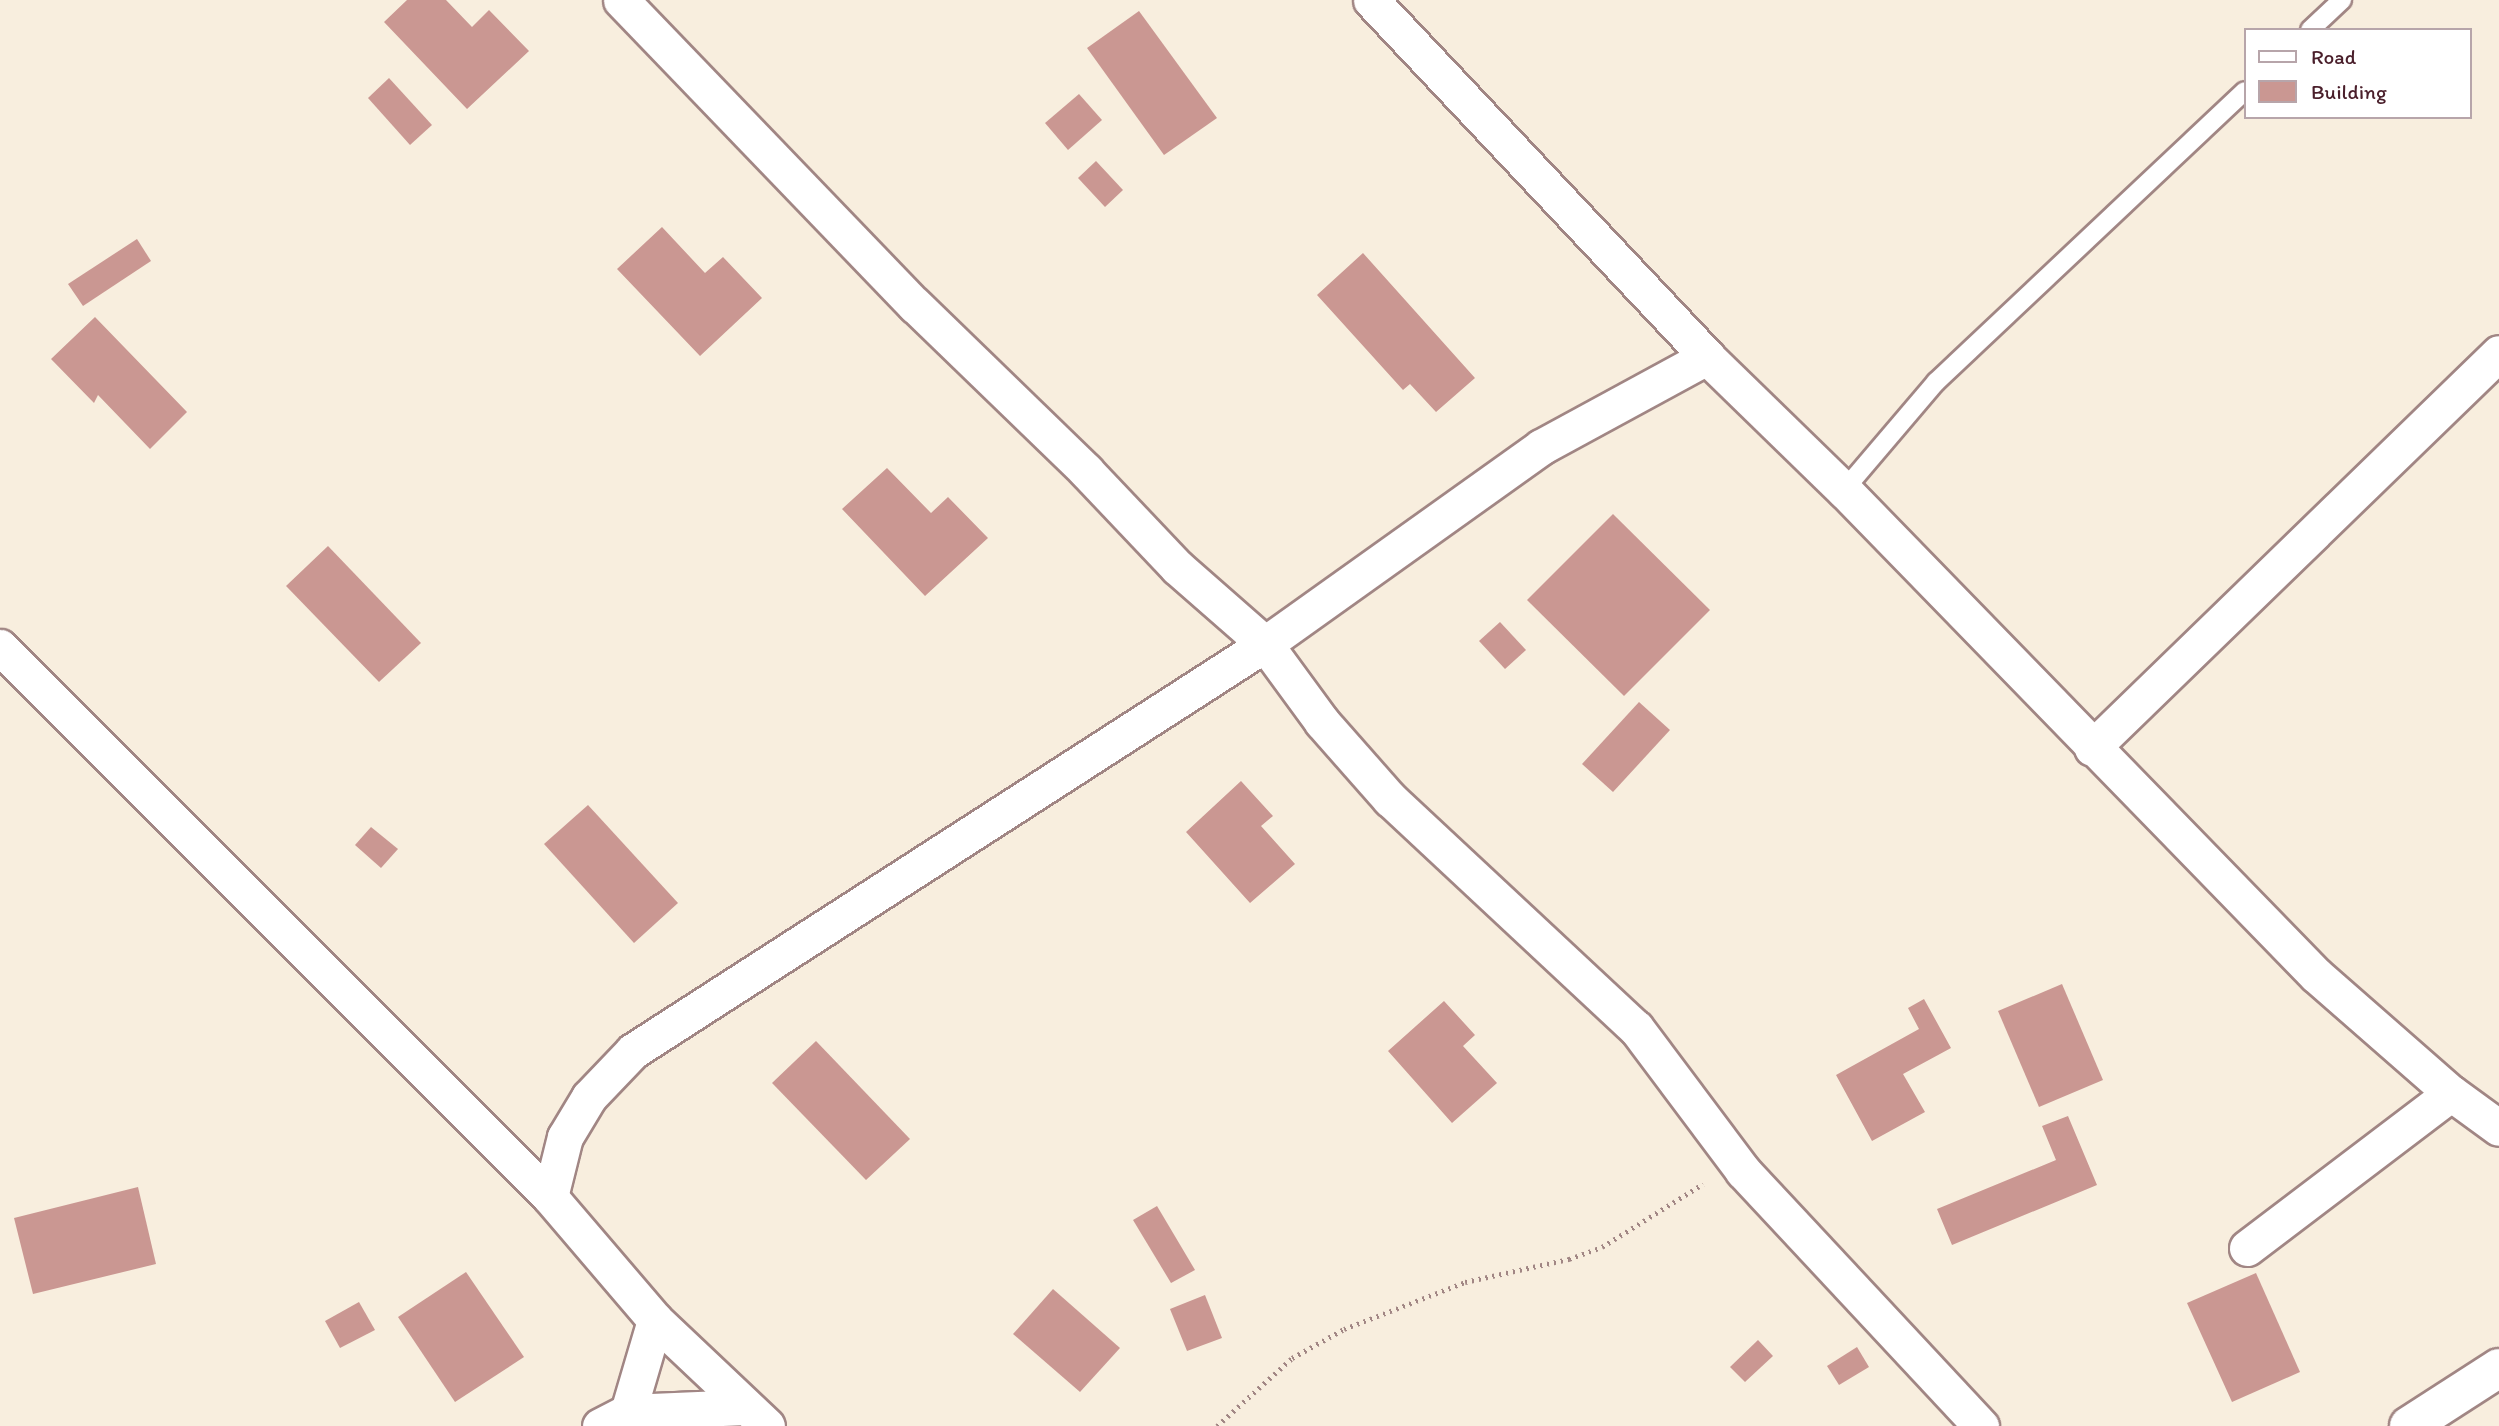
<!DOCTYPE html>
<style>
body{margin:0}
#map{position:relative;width:2499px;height:1426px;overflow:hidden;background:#f8eede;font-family:Itim,sans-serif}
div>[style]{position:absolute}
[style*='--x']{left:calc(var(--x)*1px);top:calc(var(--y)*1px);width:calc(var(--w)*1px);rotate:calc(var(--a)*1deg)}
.building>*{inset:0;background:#ca9792}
.path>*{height:4.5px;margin-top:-2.25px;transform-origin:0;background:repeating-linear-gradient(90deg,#a18684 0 2px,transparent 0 7px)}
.roads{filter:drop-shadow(2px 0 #a18684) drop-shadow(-2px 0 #a18684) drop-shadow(0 2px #a18684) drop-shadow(0 -2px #a18684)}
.service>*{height:18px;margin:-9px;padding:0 9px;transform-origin:9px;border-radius:9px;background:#fff}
.minor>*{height:35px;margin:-17.5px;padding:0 17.5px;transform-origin:17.5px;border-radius:17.5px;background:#fff}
.tertiary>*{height:38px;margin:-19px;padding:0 19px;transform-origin:19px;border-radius:19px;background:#fff}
span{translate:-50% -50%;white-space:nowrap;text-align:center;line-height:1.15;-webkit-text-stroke:7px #fff;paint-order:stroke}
.legend{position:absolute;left:2244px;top:28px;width:228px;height:91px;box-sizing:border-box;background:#fff;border:2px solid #b7a5aa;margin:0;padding:9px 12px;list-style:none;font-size:21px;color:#4a1f2b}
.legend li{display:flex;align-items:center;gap:14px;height:35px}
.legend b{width:35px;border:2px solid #b7a5aa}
</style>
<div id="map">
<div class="building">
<i style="clip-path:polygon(407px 0,446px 0,472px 27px,489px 10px,529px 51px,467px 109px,384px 22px)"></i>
<i style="clip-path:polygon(1139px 11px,1217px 118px,1164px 155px,1087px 48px)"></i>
<i style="clip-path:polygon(389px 78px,432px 125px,410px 145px,368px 98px)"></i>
<i style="clip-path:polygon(1079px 94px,1102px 120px,1068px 150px,1045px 123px)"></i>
<i style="clip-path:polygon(1096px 161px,1123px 190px,1105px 207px,1078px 178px)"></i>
<i style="clip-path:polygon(662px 227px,705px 273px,723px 257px,762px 298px,700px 356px,617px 269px)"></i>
<i style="clip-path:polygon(137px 239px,151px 261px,83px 306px,68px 284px)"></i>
<i style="clip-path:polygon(1363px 253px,1475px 378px,1436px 412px,1410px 384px,1403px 390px,1317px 295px)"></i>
<i style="clip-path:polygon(95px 317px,187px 412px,150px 449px,98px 395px,94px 403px,51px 359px)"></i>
<i style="clip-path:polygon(887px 468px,931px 513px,948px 497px,988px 538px,925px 596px,842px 509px)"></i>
<i style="clip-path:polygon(1613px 514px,1710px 610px,1624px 696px,1527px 600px)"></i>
<i style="clip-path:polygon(328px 546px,421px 643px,379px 682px,286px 586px)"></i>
<i style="clip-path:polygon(1500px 622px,1526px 650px,1505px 669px,1479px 641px)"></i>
<i style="clip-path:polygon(1639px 702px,1670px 730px,1613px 792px,1582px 764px)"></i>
<i style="clip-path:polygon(1241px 781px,1273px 816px,1261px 826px,1295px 864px,1250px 903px,1186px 832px)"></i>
<i style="clip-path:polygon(588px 805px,678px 903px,634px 943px,544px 844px)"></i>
<i style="clip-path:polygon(371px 827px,398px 849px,381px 868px,355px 845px)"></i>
<i style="clip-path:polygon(2062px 984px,2103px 1080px,2039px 1107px,1998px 1011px)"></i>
<i style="clip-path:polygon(1924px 999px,1951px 1048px,1903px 1074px,1925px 1112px,1872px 1141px,1836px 1075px,1919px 1029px,1908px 1008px)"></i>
<i style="clip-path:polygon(1444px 1001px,1475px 1035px,1463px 1046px,1497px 1083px,1452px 1123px,1388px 1051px)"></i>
<i style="clip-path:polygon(816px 1041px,910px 1139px,866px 1180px,772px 1083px)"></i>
<i style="clip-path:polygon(2068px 1116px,2097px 1185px,1952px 1245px,1937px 1209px,2056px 1160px,2042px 1126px)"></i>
<i style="clip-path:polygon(138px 1187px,156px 1264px,33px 1294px,14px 1218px)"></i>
<i style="clip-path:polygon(1157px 1206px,1195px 1270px,1171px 1283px,1133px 1220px)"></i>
<i style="clip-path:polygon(466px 1272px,524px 1357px,455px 1402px,398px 1317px)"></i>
<i style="clip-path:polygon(2256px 1273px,2300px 1372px,2232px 1402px,2187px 1303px)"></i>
<i style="clip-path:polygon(1053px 1289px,1120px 1348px,1080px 1392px,1013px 1334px)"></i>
<i style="clip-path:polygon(1205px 1295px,1222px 1338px,1187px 1351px,1170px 1309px)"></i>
<i style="clip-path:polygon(359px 1302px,375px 1330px,340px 1348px,325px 1321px)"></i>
<i style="clip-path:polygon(1758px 1340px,1773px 1356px,1745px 1382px,1730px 1367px)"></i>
<i style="clip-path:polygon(1857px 1347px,1869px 1367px,1839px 1385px,1827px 1366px)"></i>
</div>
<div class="path">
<i style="--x:1217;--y:1426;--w:101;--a:-42.2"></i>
<i style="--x:1292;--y:1358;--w:60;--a:-29.1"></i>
<i style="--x:1344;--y:1329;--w:130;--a:-21.2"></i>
<i style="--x:1465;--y:1282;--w:107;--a:-12.5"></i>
<i style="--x:1569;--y:1259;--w:35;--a:-20"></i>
<i style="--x:1602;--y:1247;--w:119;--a:-32"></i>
</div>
<div class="roads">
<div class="service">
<i style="--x:2310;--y:30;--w:44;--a:-43.2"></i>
<i style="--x:1844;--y:490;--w:142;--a:-49.6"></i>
<i style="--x:1936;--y:382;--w:424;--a:-43.3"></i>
</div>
<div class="minor">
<i style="--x:621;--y:0;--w:424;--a:46.1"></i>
<i style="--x:915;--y:305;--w:238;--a:44.1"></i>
<i style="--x:1086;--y:471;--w:132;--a:46.5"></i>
<i style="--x:1177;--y:567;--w:117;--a:41.2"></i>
<i style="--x:1265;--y:644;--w:97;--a:53.8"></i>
<i style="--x:1322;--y:722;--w:103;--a:48.6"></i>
<i style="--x:1390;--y:799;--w:336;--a:43"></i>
<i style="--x:1636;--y:1028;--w:179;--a:53.2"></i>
<i style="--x:1743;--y:1171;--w:349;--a:47"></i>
<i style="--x:1371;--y:0;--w:490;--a:46.7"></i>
<i style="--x:1707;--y:357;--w:191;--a:44.2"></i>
<i style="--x:1844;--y:490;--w:677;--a:45.78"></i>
<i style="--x:2316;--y:975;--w:179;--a:41.2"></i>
<i style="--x:2451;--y:1093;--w:59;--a:36.1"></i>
<i style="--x:0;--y:647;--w:778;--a:45"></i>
<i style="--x:550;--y:1197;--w:162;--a:49.5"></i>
<i style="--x:655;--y:1320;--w:154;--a:43.4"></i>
<i style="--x:2092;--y:748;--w:567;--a:-44.14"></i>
<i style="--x:550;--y:1197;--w:62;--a:-76"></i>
<i style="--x:565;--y:1137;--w:47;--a:-59"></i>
<i style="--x:589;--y:1097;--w:64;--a:-46.3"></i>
<i style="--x:633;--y:1051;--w:752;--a:-32.78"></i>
<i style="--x:1265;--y:644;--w:339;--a:-35.5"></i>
<i style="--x:1541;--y:447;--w:189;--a:-28.5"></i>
<i style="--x:2247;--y:1248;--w:256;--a:-37.2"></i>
<i style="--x:628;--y:1412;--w:96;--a:-73.6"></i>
<i style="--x:600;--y:1426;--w:31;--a:-27"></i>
<i style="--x:628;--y:1412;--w:117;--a:-2.4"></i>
</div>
<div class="tertiary">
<i style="--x:2409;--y:1426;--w:107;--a:-32.8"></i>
</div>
</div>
<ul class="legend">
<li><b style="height:9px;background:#fff"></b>Road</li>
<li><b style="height:19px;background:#ca9792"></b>Building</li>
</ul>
</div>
